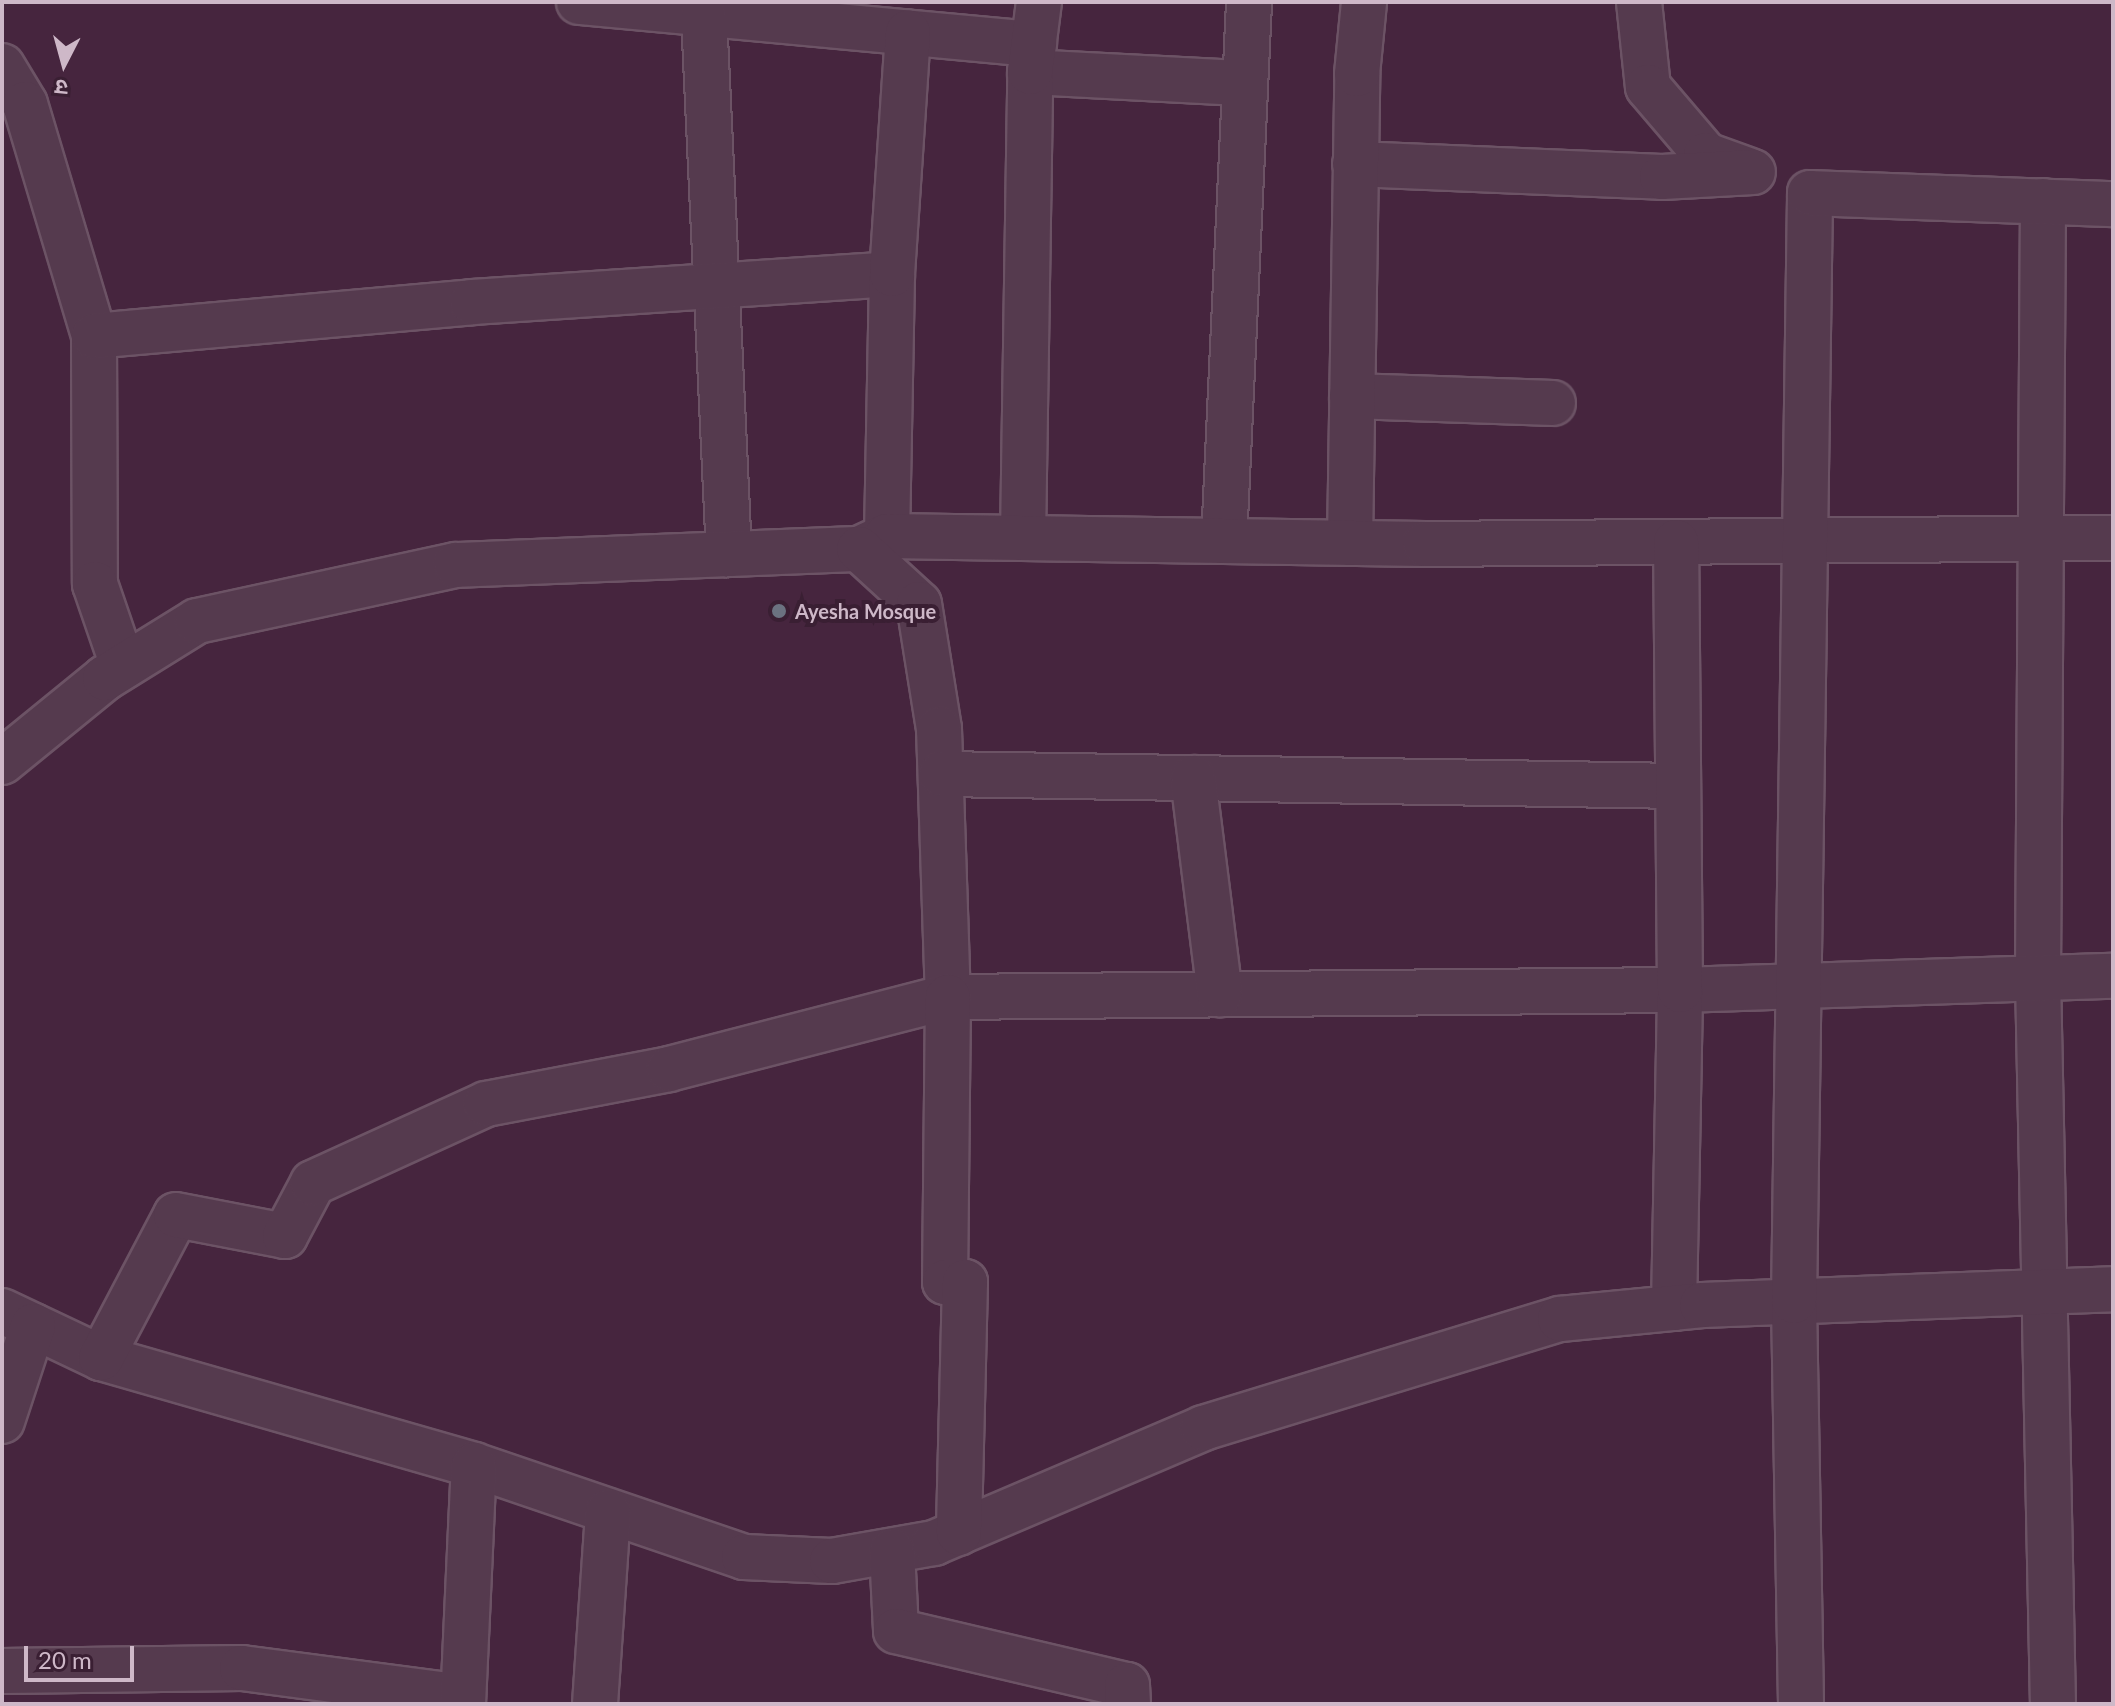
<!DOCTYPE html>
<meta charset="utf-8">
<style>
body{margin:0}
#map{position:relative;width:2115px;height:1706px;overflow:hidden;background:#46253e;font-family:Lato,"Noto Sans Devanagari",sans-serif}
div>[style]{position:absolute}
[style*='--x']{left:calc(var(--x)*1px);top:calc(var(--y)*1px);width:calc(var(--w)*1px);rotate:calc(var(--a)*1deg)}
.roads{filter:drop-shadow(2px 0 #6c5365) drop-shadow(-2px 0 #6c5365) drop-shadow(0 2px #6c5365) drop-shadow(0 -2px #6c5365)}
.minor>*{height:44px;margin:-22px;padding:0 22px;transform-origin:22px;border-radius:22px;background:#553a4e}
.dots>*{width:22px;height:22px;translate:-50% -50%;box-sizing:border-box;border:4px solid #3a1f33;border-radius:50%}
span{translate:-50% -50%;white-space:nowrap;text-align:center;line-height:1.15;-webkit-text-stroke:8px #3a1f33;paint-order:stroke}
.poi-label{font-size:20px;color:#ceb8c8;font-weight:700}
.left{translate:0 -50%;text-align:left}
.frame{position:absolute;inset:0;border:4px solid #ceb8c8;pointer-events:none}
.north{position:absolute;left:24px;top:24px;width:80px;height:80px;-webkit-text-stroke:6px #3a1f33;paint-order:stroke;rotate:186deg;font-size:22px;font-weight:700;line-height:32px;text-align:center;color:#ceb8c8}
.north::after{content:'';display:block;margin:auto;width:28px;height:36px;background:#ceb8c8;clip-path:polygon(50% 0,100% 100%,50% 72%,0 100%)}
.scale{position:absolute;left:24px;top:1646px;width:110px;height:36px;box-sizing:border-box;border:4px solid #ceb8c8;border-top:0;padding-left:10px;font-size:24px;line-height:28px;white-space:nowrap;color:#ceb8c8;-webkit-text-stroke:6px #3a1f33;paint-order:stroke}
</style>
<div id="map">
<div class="roads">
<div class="minor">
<i style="--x:579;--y:2;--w:457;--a:5.3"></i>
<i style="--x:1639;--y:2;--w:85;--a:84"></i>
<i style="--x:1648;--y:87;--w:89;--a:49.5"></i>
<i style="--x:1706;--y:155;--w:45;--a:19.7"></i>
<i style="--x:704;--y:16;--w:539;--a:87.34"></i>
<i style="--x:2;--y:66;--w:44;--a:58.8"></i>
<i style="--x:25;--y:104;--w:242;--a:73.4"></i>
<i style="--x:94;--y:336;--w:248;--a:89.8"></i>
<i style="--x:95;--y:584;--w:87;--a:71.1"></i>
<i style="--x:1030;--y:72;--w:212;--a:3"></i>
<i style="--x:1355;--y:164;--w:307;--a:2.4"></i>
<i style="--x:1662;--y:177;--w:91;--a:-3.1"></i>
<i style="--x:2043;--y:201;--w:777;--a:90.37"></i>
<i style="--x:2038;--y:978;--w:726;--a:88.82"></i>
<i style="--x:94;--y:336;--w:380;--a:-5.1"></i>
<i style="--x:472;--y:302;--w:421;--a:-3.8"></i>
<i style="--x:1352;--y:396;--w:201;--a:2"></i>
<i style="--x:887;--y:536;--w:262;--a:-88.9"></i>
<i style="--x:892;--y:274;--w:242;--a:-86.2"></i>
<i style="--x:1023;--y:538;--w:466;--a:-89.1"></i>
<i style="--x:1030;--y:72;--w:71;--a:-82.7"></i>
<i style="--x:1224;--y:541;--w:540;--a:-87.34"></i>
<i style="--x:1350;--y:543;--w:469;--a:-89.1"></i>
<i style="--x:1357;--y:74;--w:72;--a:-84.4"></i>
<i style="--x:859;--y:549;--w:31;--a:-25"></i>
<i style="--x:887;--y:536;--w:538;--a:0.85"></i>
<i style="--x:1425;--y:544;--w:688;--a:-0.5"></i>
<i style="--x:2;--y:762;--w:133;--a:-39.2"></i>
<i style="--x:105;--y:678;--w:108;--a:-31.8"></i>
<i style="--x:197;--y:621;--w:265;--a:-12.2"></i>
<i style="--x:456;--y:565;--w:403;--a:-2.3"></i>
<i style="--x:859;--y:549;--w:81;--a:42.5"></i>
<i style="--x:919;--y:604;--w:127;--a:80.9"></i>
<i style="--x:939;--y:729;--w:268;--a:88.1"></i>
<i style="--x:948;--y:997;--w:732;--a:-0.55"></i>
<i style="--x:1680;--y:990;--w:433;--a:-1.9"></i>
<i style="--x:941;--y:774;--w:737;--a:0.93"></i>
<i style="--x:1193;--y:778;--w:218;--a:82.9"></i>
<i style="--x:1674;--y:1308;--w:318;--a:-88.9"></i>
<i style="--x:1680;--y:990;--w:448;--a:-90.5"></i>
<i style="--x:2;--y:1311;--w:110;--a:25.4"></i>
<i style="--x:101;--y:1358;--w:388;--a:16"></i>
<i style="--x:474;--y:1465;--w:285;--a:18.8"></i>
<i style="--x:744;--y:1557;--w:88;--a:2.6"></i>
<i style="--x:832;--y:1561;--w:104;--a:-10"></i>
<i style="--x:934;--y:1543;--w:293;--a:-23.1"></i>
<i style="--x:1203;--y:1428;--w:373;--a:-17"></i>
<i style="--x:1560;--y:1319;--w:143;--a:-5.6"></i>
<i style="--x:1702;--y:1305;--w:411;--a:-2.2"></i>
<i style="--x:101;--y:1358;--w:161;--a:-62.3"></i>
<i style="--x:176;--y:1215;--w:111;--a:10.9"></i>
<i style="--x:285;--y:1236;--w:60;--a:-62.2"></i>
<i style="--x:313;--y:1183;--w:190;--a:-24.5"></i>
<i style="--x:486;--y:1104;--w:186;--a:-10.8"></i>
<i style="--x:669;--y:1069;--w:288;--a:-14.5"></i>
<i style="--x:948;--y:997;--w:285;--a:90.6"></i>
<i style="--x:945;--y:1282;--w:20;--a:0"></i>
<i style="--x:965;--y:1282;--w:251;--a:91.4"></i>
<i style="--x:2;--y:1421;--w:100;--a:-71.9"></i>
<i style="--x:892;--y:1551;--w:80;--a:87.1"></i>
<i style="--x:896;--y:1631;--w:237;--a:13.2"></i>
<i style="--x:1127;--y:1685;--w:19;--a:87"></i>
<i style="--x:2;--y:1671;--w:240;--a:-0.7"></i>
<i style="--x:242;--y:1668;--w:223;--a:7.5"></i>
<i style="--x:463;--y:1704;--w:239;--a:-87.4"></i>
<i style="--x:595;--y:1704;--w:193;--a:-86.1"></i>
<i style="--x:1801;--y:1704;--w:403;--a:-91"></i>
<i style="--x:1794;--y:1301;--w:1108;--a:-89.17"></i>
<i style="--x:1810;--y:193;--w:303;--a:2.1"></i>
</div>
</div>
<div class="dots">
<i style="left:779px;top:611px;background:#6b7280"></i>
</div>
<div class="poi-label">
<span class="left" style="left:795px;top:611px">Ayesha Mosque</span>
</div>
<div class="frame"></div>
<div class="north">उ</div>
<div class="scale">20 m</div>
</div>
